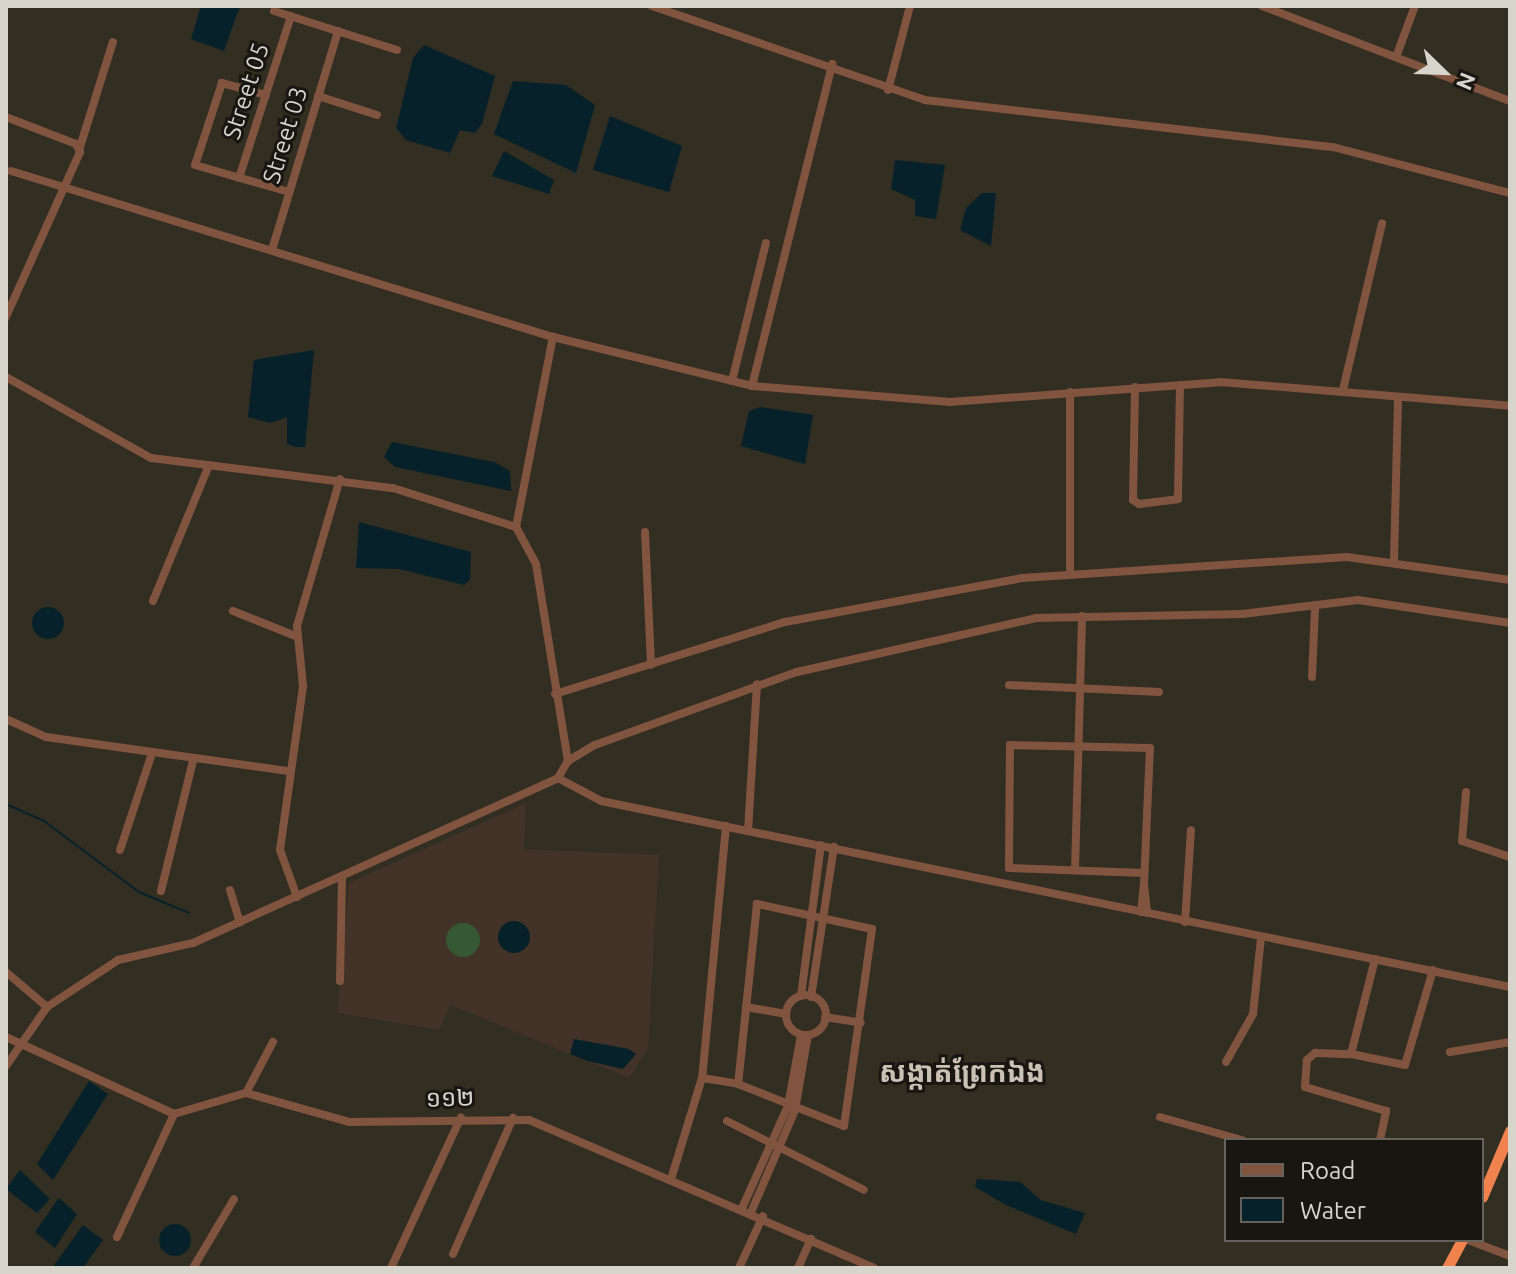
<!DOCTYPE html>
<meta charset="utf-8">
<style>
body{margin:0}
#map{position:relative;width:1516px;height:1274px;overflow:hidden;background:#332e22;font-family:Ubuntu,"Noto Sans Khmer",sans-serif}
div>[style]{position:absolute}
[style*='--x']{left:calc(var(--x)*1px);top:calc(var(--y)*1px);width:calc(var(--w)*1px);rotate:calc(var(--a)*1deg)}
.education>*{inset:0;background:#423227}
.green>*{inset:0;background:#365835}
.round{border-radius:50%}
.water>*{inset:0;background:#07212a}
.stream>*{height:2px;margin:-1px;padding:0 1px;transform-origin:1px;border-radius:1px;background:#07212a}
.minor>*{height:8px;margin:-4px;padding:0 4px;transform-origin:4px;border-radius:4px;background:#815440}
.minor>.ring{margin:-4px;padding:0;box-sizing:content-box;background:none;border:8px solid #815440;border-radius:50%}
.highway>*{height:11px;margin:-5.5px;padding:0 5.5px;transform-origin:5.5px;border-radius:5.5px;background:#f0824e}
span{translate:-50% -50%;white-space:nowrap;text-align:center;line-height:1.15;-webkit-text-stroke:6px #191611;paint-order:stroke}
.street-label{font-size:24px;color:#d7d4cc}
.quarter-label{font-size:28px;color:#c9c2b4;font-weight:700}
.frame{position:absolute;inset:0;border:8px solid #d7d4cc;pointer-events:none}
.legend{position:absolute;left:1224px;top:1138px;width:260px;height:104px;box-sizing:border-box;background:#191611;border:2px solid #65625c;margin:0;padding:10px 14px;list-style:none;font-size:24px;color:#d7d4cc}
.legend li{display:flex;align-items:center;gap:16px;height:40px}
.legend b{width:40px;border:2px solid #65625c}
.north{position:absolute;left:1404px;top:32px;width:80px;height:80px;-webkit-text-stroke:6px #191611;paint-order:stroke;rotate:113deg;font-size:22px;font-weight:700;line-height:32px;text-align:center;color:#d7d4cc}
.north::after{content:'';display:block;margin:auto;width:28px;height:36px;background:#d7d4cc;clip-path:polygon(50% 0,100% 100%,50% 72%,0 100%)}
</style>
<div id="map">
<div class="education">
<i style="clip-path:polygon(526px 803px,524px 849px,659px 855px,648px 1049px,629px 1078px,450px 1005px,439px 1030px,337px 1013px,349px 883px)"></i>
</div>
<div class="green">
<i class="round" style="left:446px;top:923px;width:34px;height:34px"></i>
</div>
<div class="water">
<i style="clip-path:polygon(201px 6px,240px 6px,224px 51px,191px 39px)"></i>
<i style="clip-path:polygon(424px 45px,495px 76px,482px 124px,475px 133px,460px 130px,450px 153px,406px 140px,396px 128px,413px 58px)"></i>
<i style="clip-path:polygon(513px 81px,566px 85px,595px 105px,576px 173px,494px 134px)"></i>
<i style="clip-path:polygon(610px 116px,682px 146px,669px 192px,593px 170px)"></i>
<i style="clip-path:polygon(504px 151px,554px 180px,549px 194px,492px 176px)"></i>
<i style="clip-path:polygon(895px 160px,945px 165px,936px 219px,915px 216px,915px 200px,891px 189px)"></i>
<i style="clip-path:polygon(982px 193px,996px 193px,991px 246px,960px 230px,966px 208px)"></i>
<i style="clip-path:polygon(314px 350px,305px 447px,296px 447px,287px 444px,287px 417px,270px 423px,248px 417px,254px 360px)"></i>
<i style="clip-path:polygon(761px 407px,813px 415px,805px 464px,741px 446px,749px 411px)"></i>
<i style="clip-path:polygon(392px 442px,494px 462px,510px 471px,511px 491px,395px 467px,384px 457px)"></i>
<i style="clip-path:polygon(359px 522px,471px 552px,470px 580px,464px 585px,399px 569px,356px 568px)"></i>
<i class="round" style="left:32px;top:607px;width:32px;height:32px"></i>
<i class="round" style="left:498px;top:921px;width:32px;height:32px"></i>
<i style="clip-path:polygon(574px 1039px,629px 1049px,636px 1054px,623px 1069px,588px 1061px,570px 1054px)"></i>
<i style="clip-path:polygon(89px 1081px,108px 1094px,53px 1180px,37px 1164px)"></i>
<i style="clip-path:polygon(20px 1170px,50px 1199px,37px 1213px,6px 1189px)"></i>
<i style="clip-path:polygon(977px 1179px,1020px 1182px,1041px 1200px,1085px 1213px,1076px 1234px,1006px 1205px,975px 1187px)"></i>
<i style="clip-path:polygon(59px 1198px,77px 1214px,55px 1248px,35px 1232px)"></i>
<i class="round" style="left:159px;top:1224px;width:32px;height:32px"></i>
<i style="clip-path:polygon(83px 1225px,103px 1240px,83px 1268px,52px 1268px)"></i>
</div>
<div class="stream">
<i style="--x:6;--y:804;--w:42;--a:24.1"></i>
<i style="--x:44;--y:821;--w:119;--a:36.8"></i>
<i style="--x:139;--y:892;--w:54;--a:22.8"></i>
</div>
<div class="minor">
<i style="--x:652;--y:6;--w:289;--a:19"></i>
<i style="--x:925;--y:100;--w:411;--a:6.6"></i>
<i style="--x:1333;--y:147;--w:183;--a:14.6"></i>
<i style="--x:1262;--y:6;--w:266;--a:21"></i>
<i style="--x:274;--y:11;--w:129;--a:17.6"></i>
<i style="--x:1396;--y:57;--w:54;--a:-69.6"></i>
<i style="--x:888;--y:90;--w:87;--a:-75.3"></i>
<i style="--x:266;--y:95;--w:46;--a:-164.7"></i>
<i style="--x:222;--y:83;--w:86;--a:108.2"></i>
<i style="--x:195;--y:165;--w:98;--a:16"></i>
<i style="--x:318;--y:96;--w:62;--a:17.9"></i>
<i style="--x:6;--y:117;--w:75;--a:21.1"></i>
<i style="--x:76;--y:144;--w:9;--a:63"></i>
<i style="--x:80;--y:152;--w:181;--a:114.2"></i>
<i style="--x:80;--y:147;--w:110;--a:-72.6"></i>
<i style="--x:11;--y:171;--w:567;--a:17.03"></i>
<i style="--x:553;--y:337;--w:205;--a:13.8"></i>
<i style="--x:752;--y:386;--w:199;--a:4.6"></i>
<i style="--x:950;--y:402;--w:271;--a:-4.2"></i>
<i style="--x:1220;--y:382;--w:291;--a:4.7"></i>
<i style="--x:239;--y:178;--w:170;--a:-72.2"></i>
<i style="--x:272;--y:250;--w:229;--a:-73.2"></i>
<i style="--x:6;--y:377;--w:166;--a:29.2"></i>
<i style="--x:151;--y:458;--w:244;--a:7.1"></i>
<i style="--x:393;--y:488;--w:129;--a:17.6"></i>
<i style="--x:516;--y:527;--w:42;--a:61.6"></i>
<i style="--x:536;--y:564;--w:200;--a:80.8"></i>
<i style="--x:732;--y:381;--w:142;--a:-76.2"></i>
<i style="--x:752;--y:386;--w:332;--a:-76"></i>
<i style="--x:1135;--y:387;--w:113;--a:91"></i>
<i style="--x:1133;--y:500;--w:7;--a:34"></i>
<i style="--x:1139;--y:504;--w:39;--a:-7"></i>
<i style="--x:1178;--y:499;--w:114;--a:-89"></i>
<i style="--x:1343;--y:390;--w:171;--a:-76.8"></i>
<i style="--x:1070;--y:392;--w:181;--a:90"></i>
<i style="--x:516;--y:527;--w:194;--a:-79"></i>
<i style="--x:645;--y:532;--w:133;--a:87.4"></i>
<i style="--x:1394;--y:562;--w:165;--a:-88.6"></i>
<i style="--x:153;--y:601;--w:142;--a:-67.6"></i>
<i style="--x:233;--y:611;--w:70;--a:21.8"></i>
<i style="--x:1312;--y:677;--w:70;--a:-87.5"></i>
<i style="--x:1009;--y:685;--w:150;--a:2.7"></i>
<i style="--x:555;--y:694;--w:241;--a:-17.4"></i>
<i style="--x:785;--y:622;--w:241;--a:-10.5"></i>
<i style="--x:1022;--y:578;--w:326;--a:-3.7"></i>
<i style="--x:1347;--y:557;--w:165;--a:8"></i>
<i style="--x:6;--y:719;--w:44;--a:24.2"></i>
<i style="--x:46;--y:737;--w:245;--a:8"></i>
<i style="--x:558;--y:778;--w:49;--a:28.1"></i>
<i style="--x:601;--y:801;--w:928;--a:11.56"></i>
<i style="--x:1466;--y:792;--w:49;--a:94.7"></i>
<i style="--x:1462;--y:841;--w:51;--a:18.4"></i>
<i style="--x:726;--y:826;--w:253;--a:95.4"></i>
<i style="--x:702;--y:1078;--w:36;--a:9"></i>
<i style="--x:738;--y:1084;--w:114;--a:21.6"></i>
<i style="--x:844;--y:1126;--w:199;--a:-81.9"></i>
<i style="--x:872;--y:929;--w:118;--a:-167.7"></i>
<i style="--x:757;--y:904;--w:181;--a:96"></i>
<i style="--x:748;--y:831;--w:147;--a:-86.5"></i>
<i style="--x:120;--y:850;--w:102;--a:-71.7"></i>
<i style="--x:1075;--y:870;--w:254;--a:-88.4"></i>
<i style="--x:1144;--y:884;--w:136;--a:-87.5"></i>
<i style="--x:1150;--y:748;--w:140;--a:-178.8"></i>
<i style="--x:1010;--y:745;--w:123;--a:90.5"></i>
<i style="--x:1009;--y:868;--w:135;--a:2.1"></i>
<i style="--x:230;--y:890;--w:34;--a:73"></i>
<i style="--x:161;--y:891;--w:134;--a:-76.2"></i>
<i style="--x:297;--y:897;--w:50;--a:-109.9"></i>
<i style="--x:280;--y:850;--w:166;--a:-82"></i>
<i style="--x:303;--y:686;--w:60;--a:-95.7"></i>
<i style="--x:297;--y:626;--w:153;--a:-73.7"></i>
<i style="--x:1141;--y:912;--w:28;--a:-84"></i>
<i style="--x:1144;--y:884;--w:29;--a:84"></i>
<i style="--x:1185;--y:922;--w:92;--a:-86.3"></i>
<i style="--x:6;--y:972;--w:54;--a:40.5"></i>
<i style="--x:340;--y:981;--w:105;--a:-88.9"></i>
<i class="ring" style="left:786px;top:995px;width:32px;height:32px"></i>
<i style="--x:801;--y:996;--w:152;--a:-82.5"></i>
<i style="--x:811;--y:997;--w:152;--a:-81.3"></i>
<i style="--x:746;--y:1007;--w:41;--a:9.9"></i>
<i style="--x:825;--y:1017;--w:36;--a:9"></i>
<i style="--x:6;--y:1037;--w:185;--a:24.6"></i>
<i style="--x:174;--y:1114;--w:75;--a:-16.3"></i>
<i style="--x:246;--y:1093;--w:107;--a:15.7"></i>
<i style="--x:349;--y:1122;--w:180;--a:-0.6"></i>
<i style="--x:529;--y:1120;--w:375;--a:23.2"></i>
<i style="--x:1450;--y:1052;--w:61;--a:-9.5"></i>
<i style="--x:1351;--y:1054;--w:98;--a:-75.8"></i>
<i style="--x:1226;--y:1062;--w:55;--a:-60.6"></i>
<i style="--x:1253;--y:1014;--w:76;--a:-84"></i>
<i style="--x:6;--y:1066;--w:72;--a:-55.2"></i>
<i style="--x:47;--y:1007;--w:85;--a:-33.5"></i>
<i style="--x:118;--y:960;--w:77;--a:-12.8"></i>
<i style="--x:193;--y:943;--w:401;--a:-24.3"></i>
<i style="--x:558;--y:778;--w:20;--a:-60"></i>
<i style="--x:568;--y:761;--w:31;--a:-31"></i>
<i style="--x:595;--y:745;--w:215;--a:-19.9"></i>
<i style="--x:797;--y:672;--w:245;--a:-12.7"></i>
<i style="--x:1036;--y:618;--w:206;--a:-1.1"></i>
<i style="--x:1242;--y:614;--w:117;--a:-6.9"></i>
<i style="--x:1358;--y:600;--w:154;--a:8.6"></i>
<i style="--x:246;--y:1093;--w:58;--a:-62.1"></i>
<i style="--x:1160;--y:1117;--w:85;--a:15.7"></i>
<i style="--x:727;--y:1121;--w:153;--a:26.7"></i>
<i style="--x:1380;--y:1140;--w:30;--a:-78"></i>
<i style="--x:1386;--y:1111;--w:84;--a:-163.5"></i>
<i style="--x:1305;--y:1087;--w:27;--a:-86"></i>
<i style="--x:1307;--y:1060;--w:11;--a:-41"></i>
<i style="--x:1315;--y:1053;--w:36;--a:2"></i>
<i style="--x:1351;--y:1054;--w:55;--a:11.5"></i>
<i style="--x:1405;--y:1065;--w:99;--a:-73.6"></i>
<i style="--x:672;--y:1176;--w:102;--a:-73"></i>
<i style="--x:743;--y:1206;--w:110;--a:-65.8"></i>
<i style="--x:788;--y:1106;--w:72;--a:-79.6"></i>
<i style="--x:752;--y:1210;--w:109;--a:-66.7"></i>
<i style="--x:795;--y:1110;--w:76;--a:-80.2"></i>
<i style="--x:117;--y:1237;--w:136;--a:-65.1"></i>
<i style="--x:1468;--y:1240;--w:45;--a:20.9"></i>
<i style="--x:453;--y:1254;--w:149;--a:-66.2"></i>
<i style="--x:193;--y:1268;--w:80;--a:-59.3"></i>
<i style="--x:391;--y:1268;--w:166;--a:-65.1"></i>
<i style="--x:739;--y:1268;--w:57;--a:-65.2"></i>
<i style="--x:798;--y:1268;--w:32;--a:-66"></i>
</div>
<div class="highway">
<i style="--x:1482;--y:1197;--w:72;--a:-67"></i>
<i style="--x:1447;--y:1268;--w:32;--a:-62"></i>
</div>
<div class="street-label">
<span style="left:246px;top:91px;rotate:-72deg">Street 05</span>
<span style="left:285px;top:135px;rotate:-73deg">Street 03</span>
<span style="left:450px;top:1098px;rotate:-2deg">១១២</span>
</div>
<div class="quarter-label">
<span style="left:962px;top:1072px">សង្កាត់ព្រែកឯង</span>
</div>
<div class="frame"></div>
<ul class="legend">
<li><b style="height:10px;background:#815440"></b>Road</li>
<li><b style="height:22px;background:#07212a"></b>Water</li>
</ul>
<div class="north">N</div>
</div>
